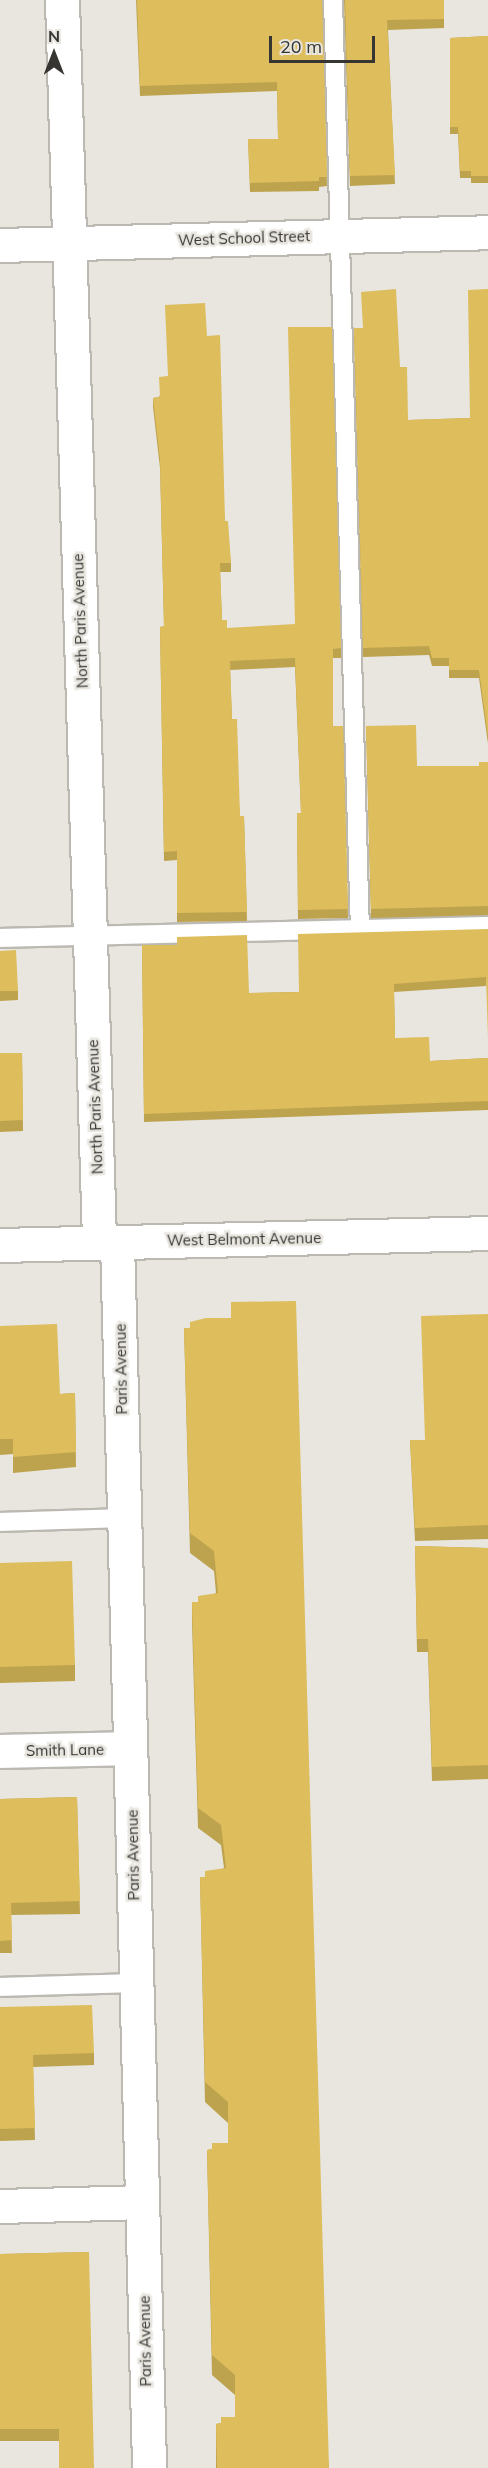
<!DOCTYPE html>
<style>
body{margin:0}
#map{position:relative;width:488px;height:2468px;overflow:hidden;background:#e8e6df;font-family:Mulish,sans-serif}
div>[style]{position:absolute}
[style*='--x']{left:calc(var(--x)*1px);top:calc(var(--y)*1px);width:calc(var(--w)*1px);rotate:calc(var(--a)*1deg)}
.roads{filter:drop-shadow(2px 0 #bbb9b2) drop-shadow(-2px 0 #bbb9b2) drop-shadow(0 2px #bbb9b2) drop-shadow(0 -2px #bbb9b2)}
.service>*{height:18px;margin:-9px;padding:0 9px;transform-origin:9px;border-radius:9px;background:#fff}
.minor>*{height:33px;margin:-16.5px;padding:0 16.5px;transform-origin:16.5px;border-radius:16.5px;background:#fff}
.secondary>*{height:33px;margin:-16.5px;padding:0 16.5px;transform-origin:16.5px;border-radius:16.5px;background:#fff}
.wall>*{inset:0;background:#bea34f}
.building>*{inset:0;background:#ddbd5c}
span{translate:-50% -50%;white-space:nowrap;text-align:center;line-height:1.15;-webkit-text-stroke:5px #e8e6df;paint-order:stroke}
.street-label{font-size:15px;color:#363532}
.north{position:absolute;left:24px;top:24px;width:60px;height:60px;-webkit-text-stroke:4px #e8e6df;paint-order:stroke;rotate:0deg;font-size:16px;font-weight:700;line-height:24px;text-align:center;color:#363532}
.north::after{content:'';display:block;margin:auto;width:21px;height:27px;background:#363532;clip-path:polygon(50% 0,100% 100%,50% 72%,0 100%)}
.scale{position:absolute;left:269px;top:36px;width:106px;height:27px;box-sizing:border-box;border:3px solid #363532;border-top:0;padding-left:8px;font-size:18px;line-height:21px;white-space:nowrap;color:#363532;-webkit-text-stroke:4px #e8e6df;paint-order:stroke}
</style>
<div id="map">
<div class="roads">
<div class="service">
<i style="--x:333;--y:0;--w:929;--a:88.34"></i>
<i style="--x:0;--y:938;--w:488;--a:-1.4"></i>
<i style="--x:0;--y:1522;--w:124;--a:-1.8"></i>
<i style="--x:0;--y:1987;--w:136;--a:-1.7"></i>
</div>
<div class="minor">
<i style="--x:62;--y:0;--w:1243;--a:88.29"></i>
<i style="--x:0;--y:245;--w:488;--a:-1.5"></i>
<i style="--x:117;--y:1242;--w:1226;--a:88.5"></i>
<i style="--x:0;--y:1751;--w:130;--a:-1.3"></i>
<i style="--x:0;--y:2206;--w:142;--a:-1.6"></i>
</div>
<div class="secondary">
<i style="--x:0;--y:1245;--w:488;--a:-1.4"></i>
</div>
</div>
<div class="wall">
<i style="clip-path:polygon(136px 0,322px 0,327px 186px,319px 187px,319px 191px,250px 192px,248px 139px,278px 139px,277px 91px,140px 96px)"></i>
<i style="clip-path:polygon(344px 0,444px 0,444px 28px,388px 30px,395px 184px,350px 186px)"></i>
<i style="clip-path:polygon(488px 36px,488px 183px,471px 183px,471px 178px,460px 178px,458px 134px,450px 134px,450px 38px)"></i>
<i style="clip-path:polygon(488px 289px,488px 744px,479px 678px,449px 678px,449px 666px,432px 666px,429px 655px,363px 657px,354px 336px,400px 367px,408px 420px,470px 418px)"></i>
<i style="clip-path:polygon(207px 336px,225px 521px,231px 563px,231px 572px,220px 572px,222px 620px,227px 628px,341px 648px,341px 658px,333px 658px,333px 726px,343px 726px,348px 918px,298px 919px,297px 813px,301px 813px,295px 667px,230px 670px,232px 719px,240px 816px,244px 816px,247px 921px,177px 922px,177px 860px,164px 861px,160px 627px,164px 626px,160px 468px,153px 407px,153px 398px,159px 397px,168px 376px)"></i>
<i style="clip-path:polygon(366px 726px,417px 766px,479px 766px,488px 762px,488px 915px,371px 918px)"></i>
<i style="clip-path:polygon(488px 929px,486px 986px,394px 992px,395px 1038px,430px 1061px,488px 1058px,488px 1110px,144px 1122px,142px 945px,249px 993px,299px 992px)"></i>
<i style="clip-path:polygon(0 951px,18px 991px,18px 1000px,0 1001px)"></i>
<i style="clip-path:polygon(0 1053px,22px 1053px,23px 1131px,0 1132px)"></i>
<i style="clip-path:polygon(488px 1314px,488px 1539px,415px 1541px,410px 1440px,425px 1440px)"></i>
<i style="clip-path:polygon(0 1326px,60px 1394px,75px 1393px,76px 1467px,13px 1473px,13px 1454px,0 1455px)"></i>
<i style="clip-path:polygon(184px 1328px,190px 1328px,329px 2468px,216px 2468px,216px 2424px,221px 2423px,235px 2417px,235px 2395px,212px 2375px,207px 2150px,212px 2149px,228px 2143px,228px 2123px,205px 2102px,200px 1877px,205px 1877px,224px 1868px,221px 1845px,198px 1828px,192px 1623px,192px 1602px,198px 1602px,216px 1593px,214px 1571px,190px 1553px)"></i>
<i style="clip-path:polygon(415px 1546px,488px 1548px,488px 1779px,432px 1781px,428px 1652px,417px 1652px)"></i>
<i style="clip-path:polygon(0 1563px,75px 1665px,75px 1681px,0 1683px)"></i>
<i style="clip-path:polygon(77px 1797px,80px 1914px,11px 1915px,12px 1953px,0 1953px,0 1799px)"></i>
<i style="clip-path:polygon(0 2007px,94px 2053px,94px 2065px,33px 2067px,35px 2140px,0 2141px)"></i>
<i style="clip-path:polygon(89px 2252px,59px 2441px,0 2441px,0 2254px)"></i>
</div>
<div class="building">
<i style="clip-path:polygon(137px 0,322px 0,327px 177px,319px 177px,319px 181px,250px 183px,248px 139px,278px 139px,277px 82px,140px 86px)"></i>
<i style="clip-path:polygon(345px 0,444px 0,444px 19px,387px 20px,395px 175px,350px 176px)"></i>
<i style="clip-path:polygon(488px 36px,488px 176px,471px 176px,471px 171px,460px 171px,458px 127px,450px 127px,450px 38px)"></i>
<i style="clip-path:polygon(396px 289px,400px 367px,407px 367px,408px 420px,470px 418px,468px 290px,488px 289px,488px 736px,479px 670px,449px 670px,449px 658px,432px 658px,429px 646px,363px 648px,354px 328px,363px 328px,361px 292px)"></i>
<i style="clip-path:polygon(205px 303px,207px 336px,220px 335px,225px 521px,228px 521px,231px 563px,220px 563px,222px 620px,227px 620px,227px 628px,295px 624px,288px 327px,332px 327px,341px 648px,333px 649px,333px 726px,343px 726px,348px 909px,298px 910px,297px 813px,301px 813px,295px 658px,230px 661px,232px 719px,237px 719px,240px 816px,244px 816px,247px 912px,177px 913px,177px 851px,164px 852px,160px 627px,164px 626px,160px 459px,153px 398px,160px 397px,159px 377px,168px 376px,165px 305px)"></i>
<i style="clip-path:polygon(416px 725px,417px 766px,479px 766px,479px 762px,488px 762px,488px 906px,371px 909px,366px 726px)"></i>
<i style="clip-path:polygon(488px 929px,488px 1038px,486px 977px,394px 984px,395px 1038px,429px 1037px,430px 1061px,488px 1058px,488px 1101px,144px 1114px,142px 945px,177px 945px,177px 937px,247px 935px,249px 993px,299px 992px,298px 934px)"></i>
<i style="clip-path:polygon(16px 950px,18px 991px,0 991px,0 951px)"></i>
<i style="clip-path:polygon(0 1053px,22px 1053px,23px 1120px,0 1121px)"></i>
<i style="clip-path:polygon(296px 1301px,329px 2468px,217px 2468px,216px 2424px,221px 2423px,221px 2417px,235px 2417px,235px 2375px,212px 2355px,207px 2150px,212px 2149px,212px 2143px,228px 2143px,228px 2102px,205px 2082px,200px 1877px,205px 1877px,205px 1871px,226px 1868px,221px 1825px,198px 1808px,192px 1602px,198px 1602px,198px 1596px,218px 1593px,214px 1551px,190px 1533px,184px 1328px,190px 1328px,190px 1322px,206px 1318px,231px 1318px,231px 1302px)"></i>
<i style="clip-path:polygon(488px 1314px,488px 1525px,415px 1528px,410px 1440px,425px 1440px,421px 1316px)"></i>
<i style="clip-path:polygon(57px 1324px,60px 1394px,75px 1393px,76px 1452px,13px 1457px,13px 1439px,0 1439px,0 1326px)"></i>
<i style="clip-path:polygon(415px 1546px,488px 1548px,488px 1765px,432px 1767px,428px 1639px,417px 1639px)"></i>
<i style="clip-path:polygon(72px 1561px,75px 1665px,0 1667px,0 1563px)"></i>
<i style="clip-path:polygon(77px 1797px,80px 1901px,11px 1903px,12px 1940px,0 1941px,0 1799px)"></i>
<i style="clip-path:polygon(92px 2005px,94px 2053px,33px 2055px,35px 2128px,0 2129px,0 2007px)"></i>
<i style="clip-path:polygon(89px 2252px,94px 2468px,59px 2468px,59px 2429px,0 2429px,0 2254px)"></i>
</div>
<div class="street-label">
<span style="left:244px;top:238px;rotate:-2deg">West School Street</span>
<span style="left:80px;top:621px;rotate:-92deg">North Paris Avenue</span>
<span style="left:95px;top:1107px;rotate:-92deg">North Paris Avenue</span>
<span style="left:244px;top:1239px;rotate:-1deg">West Belmont Avenue</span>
<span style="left:121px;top:1369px;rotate:-91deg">Paris Avenue</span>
<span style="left:65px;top:1750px;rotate:-1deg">Smith Lane</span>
<span style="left:133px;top:1855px;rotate:-91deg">Paris Avenue</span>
<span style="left:145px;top:2341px;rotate:-91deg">Paris Avenue</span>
</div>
<div class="north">N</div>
<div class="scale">20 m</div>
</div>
